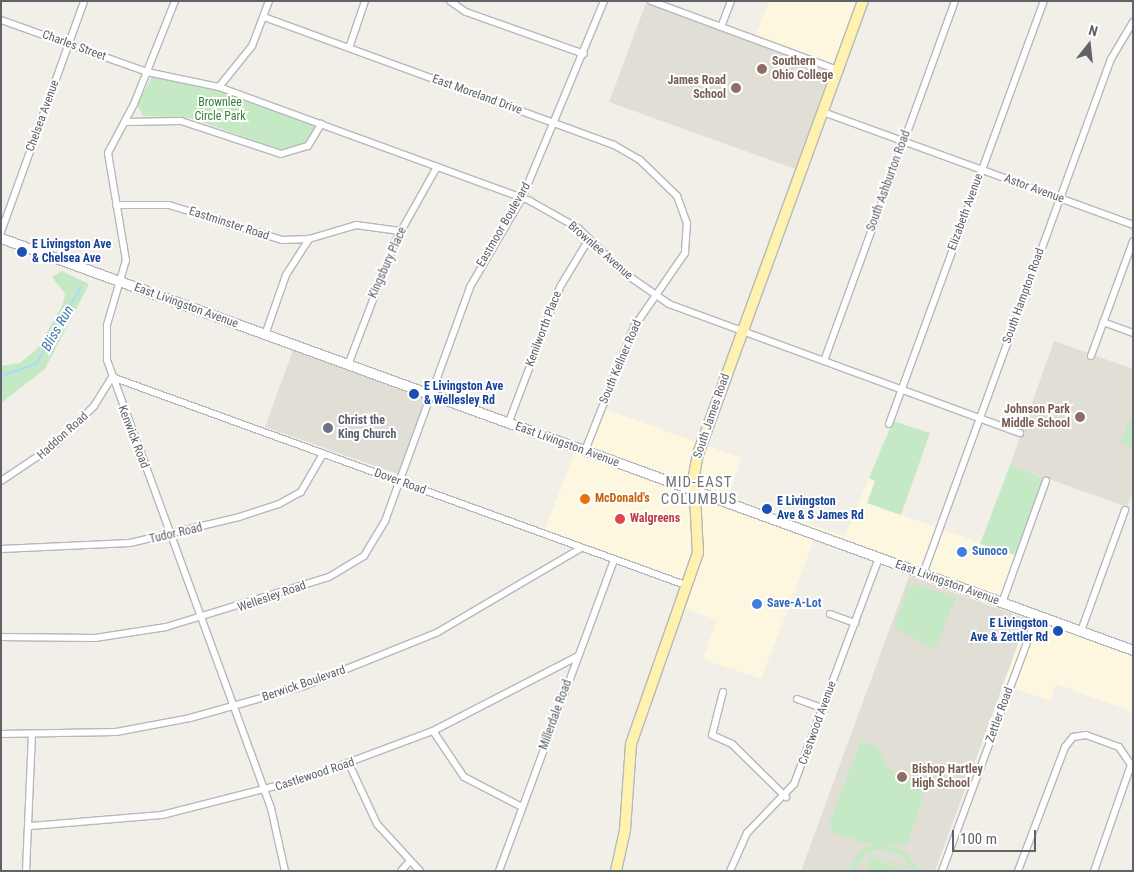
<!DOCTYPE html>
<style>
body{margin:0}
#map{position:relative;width:1134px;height:872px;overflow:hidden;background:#f1efe8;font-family:"Roboto Condensed",sans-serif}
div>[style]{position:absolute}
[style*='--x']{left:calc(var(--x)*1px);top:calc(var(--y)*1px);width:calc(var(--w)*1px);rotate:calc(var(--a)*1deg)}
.commercial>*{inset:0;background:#fef7e0}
.education>*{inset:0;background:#e1ded6}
.green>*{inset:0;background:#c5e8c5}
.stream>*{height:2px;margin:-1px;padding:0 1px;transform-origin:1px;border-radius:1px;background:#aadaff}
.roads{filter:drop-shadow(1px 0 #b5b8bc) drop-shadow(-1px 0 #b5b8bc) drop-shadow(0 1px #b5b8bc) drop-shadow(0 -1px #b5b8bc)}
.minor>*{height:6px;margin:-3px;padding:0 3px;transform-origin:3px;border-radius:3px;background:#fff}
.secondary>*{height:9px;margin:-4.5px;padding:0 4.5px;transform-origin:4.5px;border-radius:4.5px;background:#fff}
.primary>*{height:10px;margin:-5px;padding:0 5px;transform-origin:5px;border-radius:5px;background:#fff2af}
.dots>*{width:14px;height:14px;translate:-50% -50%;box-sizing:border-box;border:2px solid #fff;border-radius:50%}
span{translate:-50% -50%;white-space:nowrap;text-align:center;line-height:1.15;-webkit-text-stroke:4px #fff;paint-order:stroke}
.street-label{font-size:12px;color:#5f6368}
.education-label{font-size:12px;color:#785e54;font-weight:700}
.left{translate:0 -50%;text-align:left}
.right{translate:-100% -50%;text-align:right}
.park-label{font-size:12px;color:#348238}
.transit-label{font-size:12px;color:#164399;font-weight:700}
.worship-label{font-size:12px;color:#5b616d;font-weight:700}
.food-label{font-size:12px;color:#c56008;font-weight:700}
.health-label{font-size:12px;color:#be3a42;font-weight:700}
.shop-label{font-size:12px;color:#366cbe;font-weight:700}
.water-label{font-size:14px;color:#4174aa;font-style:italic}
.quarter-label{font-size:15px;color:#70757a;letter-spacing:1px}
.frame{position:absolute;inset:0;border:2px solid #5f6368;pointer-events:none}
.north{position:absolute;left:1064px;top:20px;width:50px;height:50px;-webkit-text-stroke:4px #fff;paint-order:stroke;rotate:16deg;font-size:14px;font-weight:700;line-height:20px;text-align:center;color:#5f6368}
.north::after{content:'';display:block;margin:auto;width:18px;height:22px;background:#5f6368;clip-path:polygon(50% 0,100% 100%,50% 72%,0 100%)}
.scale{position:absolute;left:952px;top:830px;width:84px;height:22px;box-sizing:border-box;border:2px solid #5f6368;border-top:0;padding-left:6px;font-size:15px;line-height:18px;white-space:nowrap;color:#5f6368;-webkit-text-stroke:4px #fff;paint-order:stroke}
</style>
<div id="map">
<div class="commercial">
<i style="clip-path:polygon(769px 1px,863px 1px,837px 74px,753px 43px)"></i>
<i style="clip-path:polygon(602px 408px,741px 458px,729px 497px,845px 536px,869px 478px,875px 480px,868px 503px,1015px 555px,995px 608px,816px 535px,761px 679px,703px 659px,717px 620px,681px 607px,689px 585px,543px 534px,577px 447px,585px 450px)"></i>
<i style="clip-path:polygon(1030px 613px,1133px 650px,1133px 712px,1056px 684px,1050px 701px,1003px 684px)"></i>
</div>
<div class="education">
<i style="clip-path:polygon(646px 3px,830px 72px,795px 169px,609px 102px)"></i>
<i style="clip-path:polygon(1054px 341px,1133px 369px,1133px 491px,1127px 507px,1010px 465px)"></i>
<i style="clip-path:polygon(293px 350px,422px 398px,425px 401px,398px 474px,265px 427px)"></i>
<i style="clip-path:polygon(909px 576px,1027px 619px,935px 871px,801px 871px)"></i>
</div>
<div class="green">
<i style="clip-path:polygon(152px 76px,227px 92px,316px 127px,304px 144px,282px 150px,190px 118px,143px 116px,137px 105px)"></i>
<i style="clip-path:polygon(62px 271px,89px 284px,45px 369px,1px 403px,1px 366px,20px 363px,37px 349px,62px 306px,65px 294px,52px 277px)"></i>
<i style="clip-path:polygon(893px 421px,930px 433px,901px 515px,867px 503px,875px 481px,869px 478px)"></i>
<i style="clip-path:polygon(1129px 421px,1133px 422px,1133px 448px,1120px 443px)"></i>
<i style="clip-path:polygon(1010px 465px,1044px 478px,1015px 555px,980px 544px)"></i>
<i style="clip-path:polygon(915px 584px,956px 598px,935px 649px,894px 628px,908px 587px)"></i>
<i style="clip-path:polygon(861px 741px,877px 747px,890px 770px,922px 784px,925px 790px,908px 843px,903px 846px,866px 843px,834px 833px,829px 824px)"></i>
<i style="clip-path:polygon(878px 843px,905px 851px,921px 871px,914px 871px,902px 856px,878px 849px,869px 853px,911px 868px,910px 870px,867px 853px,854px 871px,848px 871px,859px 851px)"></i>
<i style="clip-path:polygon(870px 858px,906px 871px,865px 871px)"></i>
</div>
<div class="stream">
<i style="--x:1;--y:376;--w:37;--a:-19"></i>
<i style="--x:36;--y:364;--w:89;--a:-59.7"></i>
</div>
<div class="roads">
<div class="minor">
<i style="--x:175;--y:1;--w:111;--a:111.7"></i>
<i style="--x:134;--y:104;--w:55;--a:118"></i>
<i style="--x:108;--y:153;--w:109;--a:80.5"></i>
<i style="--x:126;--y:260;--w:68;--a:106.3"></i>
<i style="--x:107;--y:325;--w:35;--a:90"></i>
<i style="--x:107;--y:360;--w:477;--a:69.9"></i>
<i style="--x:271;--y:808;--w:65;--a:77.5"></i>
<i style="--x:450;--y:1;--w:19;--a:35"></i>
<i style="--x:466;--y:12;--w:125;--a:19.6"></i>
<i style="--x:651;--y:1;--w:199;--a:20.3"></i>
<i style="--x:264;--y:17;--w:373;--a:20.1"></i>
<i style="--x:614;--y:145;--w:30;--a:30"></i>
<i style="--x:640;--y:160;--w:52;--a:44.2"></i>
<i style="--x:677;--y:196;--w:29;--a:70"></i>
<i style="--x:687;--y:223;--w:30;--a:94"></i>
<i style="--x:685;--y:253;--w:90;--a:124.6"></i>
<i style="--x:634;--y:327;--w:133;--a:111.6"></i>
<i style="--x:1;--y:20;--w:155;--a:19.6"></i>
<i style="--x:147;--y:72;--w:74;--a:11.8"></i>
<i style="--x:219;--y:87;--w:331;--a:20.1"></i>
<i style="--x:530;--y:201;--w:55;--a:29.4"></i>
<i style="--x:578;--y:228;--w:63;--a:44.4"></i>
<i style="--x:623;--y:272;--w:56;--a:34.8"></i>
<i style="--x:669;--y:304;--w:374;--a:20.2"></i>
<i style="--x:721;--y:27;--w:28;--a:-69"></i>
<i style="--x:349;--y:48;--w:50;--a:-71.2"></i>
<i style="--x:219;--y:87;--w:53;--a:-51.2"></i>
<i style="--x:252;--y:46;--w:48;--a:-69.3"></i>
<i style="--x:823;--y:112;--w:330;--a:20"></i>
<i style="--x:126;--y:122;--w:55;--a:-1"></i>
<i style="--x:181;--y:121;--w:105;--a:18.3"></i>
<i style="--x:281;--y:154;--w:28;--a:-17"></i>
<i style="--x:308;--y:146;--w:26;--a:-59"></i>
<i style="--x:116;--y:205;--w:53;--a:0"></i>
<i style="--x:169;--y:205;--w:118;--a:17.2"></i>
<i style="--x:282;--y:240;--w:27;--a:-2"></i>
<i style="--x:309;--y:239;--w:49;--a:-16.6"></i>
<i style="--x:356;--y:225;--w:44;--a:7.8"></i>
<i style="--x:1;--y:232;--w:245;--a:-70.2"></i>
<i style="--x:1103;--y:322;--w:32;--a:20"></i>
<i style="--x:265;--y:335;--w:64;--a:-70.7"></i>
<i style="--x:286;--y:275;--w:43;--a:-57.4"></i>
<i style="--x:1091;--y:356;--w:122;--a:-69.9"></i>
<i style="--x:824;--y:361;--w:383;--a:-70"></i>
<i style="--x:348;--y:365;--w:134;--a:-69"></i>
<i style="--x:396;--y:240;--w:84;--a:-60.7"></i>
<i style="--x:508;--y:424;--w:147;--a:-69.2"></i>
<i style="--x:560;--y:287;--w:56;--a:-58.9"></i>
<i style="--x:889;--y:424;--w:451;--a:-69.9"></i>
<i style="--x:1;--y:481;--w:66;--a:-33.9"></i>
<i style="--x:56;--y:444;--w:54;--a:-45"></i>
<i style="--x:94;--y:406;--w:34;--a:-58"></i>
<i style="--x:112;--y:377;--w:613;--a:19.94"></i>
<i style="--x:1;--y:549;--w:129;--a:-2.7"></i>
<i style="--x:130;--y:543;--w:112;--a:-13.4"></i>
<i style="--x:239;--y:517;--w:42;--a:-18"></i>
<i style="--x:279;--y:504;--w:25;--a:-29"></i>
<i style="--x:301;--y:492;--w:44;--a:-59.9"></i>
<i style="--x:923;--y:574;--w:548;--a:-69.95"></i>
<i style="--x:1111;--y:59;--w:43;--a:-59.3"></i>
<i style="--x:1002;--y:603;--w:130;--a:-70.2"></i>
<i style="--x:830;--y:614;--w:27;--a:20"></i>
<i style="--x:1081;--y:631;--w:129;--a:-70"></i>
<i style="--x:1;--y:637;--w:94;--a:0.6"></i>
<i style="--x:95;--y:638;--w:72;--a:-8.8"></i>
<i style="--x:166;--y:627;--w:170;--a:-17.1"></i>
<i style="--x:329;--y:577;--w:41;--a:-31"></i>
<i style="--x:364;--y:556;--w:41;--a:-59"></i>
<i style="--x:385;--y:521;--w:249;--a:-70"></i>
<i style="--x:470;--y:287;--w:103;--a:-59.7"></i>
<i style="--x:522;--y:198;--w:213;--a:-67.4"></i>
<i style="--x:723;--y:692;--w:44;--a:104.3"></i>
<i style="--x:712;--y:735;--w:22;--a:24"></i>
<i style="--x:732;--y:744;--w:76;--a:44.5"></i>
<i style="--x:797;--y:699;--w:29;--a:20"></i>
<i style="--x:433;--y:731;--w:55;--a:56"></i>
<i style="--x:464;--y:777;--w:65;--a:27.3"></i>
<i style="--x:1;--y:734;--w:115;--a:-1"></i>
<i style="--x:116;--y:732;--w:75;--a:-10.7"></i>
<i style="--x:190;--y:718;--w:118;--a:-15.7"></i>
<i style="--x:304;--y:686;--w:144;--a:-21.9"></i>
<i style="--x:438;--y:632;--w:166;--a:-30.4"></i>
<i style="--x:349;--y:764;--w:66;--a:65"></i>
<i style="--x:377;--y:824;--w:64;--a:47.5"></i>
<i style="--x:31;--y:826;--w:131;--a:-4.8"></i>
<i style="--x:162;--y:815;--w:150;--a:-14.3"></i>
<i style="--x:307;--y:778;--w:134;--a:-20.5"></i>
<i style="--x:433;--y:731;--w:163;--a:-27.3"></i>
<i style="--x:26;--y:871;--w:135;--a:-87.5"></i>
<i style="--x:401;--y:871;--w:12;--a:-48"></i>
<i style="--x:499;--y:871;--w:332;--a:-69.7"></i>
<i style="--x:730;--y:871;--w:42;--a:-65.9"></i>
<i style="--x:747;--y:833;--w:68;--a:-46.2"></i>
<i style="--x:794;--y:784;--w:241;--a:-69.4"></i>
<i style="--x:942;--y:871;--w:272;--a:-69.6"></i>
<i style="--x:1018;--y:871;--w:133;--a:-69.2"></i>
<i style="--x:1065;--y:747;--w:13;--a:-51"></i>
<i style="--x:1073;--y:737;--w:13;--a:-9"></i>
<i style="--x:1086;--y:735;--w:35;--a:20"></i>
<i style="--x:1119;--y:747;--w:22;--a:56"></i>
<i style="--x:1131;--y:765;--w:112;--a:109.2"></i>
</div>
<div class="secondary">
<i style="--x:1;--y:238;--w:1205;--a:20"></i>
</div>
<div class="primary">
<i style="--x:616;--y:871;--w:42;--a:-77.6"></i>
<i style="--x:625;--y:830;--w:86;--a:-86"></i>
<i style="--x:631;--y:744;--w:202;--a:-70.7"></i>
<i style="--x:698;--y:553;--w:77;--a:-93"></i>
<i style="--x:694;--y:476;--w:22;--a:-80"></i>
<i style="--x:698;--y:454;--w:482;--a:-70"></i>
</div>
</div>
<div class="dots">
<i style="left:762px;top:69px;background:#8d6e63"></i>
<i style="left:736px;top:88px;background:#8d6e63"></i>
<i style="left:22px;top:252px;background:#1a4fb4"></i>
<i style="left:414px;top:394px;background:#1a4fb4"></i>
<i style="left:1080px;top:417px;background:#8d6e63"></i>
<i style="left:328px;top:428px;background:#6b7280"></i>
<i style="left:585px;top:499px;background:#e8710a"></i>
<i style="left:767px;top:509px;background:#1a4fb4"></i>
<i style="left:620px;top:519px;background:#e0444e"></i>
<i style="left:962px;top:552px;background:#3f7fe0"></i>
<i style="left:757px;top:604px;background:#3f7fe0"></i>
<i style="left:1058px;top:631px;background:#1a4fb4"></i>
<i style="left:902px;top:777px;background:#8d6e63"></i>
</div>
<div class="street-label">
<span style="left:74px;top:46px;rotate:20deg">Charles Street</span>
<span style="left:477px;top:95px;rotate:20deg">East Moreland Drive</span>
<span style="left:43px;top:116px;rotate:-70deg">Chelsea Avenue</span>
<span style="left:889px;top:181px;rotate:-70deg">South Ashburton Road</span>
<span style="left:1034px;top:189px;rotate:20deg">Astor Avenue</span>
<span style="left:966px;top:212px;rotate:-70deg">Elizabeth Avenue</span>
<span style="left:229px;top:224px;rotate:18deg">Eastminster Road</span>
<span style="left:504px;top:225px;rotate:-60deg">Eastmoor Boulevard</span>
<span style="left:600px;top:251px;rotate:41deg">Brownlee Avenue</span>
<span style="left:388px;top:263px;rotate:-66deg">Kingsbury Place</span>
<span style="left:1024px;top:296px;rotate:-70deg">South Hampton Road</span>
<span style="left:186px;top:306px;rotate:20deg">East Livingston Avenue</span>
<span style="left:544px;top:329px;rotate:-69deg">Kenilworth Place</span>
<span style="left:621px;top:362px;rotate:-67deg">South Kellner Road</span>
<span style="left:712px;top:416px;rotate:-71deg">South James Road</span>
<span style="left:63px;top:436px;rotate:-42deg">Haddon Road</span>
<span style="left:133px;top:437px;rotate:69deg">Kenwick Road</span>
<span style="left:567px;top:445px;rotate:20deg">East Livingston Avenue</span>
<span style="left:400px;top:482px;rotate:20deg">Dover Road</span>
<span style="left:176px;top:534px;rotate:-13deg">Tudor Road</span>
<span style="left:947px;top:583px;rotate:20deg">East Livingston Avenue</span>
<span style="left:272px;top:597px;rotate:-19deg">Wellesley Road</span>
<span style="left:304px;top:684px;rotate:-19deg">Berwick Boulevard</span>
<span style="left:556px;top:715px;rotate:-70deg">Millerdale Road</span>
<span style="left:1000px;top:715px;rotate:-70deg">Zettler Road</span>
<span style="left:818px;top:723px;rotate:-70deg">Crestwood Avenue</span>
<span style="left:315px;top:775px;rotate:-18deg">Castlewood Road</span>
</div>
<div class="education-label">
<span class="left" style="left:772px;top:69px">Southern<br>Ohio College</span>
<span class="right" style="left:726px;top:88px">James Road<br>School</span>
<span class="right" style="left:1070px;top:417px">Johnson Park<br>Middle School</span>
<span class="left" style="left:912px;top:777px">Bishop Hartley<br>High School</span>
</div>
<div class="park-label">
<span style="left:220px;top:110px">Brownlee<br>Circle Park</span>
</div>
<div class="transit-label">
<span class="left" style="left:32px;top:252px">E Livingston Ave<br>&amp; Chelsea Ave</span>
<span class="left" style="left:424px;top:394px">E Livingston Ave<br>&amp; Wellesley Rd</span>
<span class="left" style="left:777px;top:509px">E Livingston<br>Ave &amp; S James Rd</span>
<span class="right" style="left:1048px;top:631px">E Livingston<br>Ave &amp; Zettler Rd</span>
</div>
<div class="worship-label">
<span class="left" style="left:338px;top:428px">Christ the<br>King Church</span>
</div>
<div class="food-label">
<span class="left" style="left:595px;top:499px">McDonald's</span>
</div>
<div class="health-label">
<span class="left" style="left:630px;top:519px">Walgreens</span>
</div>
<div class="shop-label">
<span class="left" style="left:972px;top:552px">Sunoco</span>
<span class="left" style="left:767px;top:604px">Save-A-Lot</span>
</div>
<div class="water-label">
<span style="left:57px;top:328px;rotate:-60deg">Bliss Run</span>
</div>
<div class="quarter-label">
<span style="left:699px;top:491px">MID-EAST<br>COLUMBUS</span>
</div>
<div class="frame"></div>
<div class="north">N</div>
<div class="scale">100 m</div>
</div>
